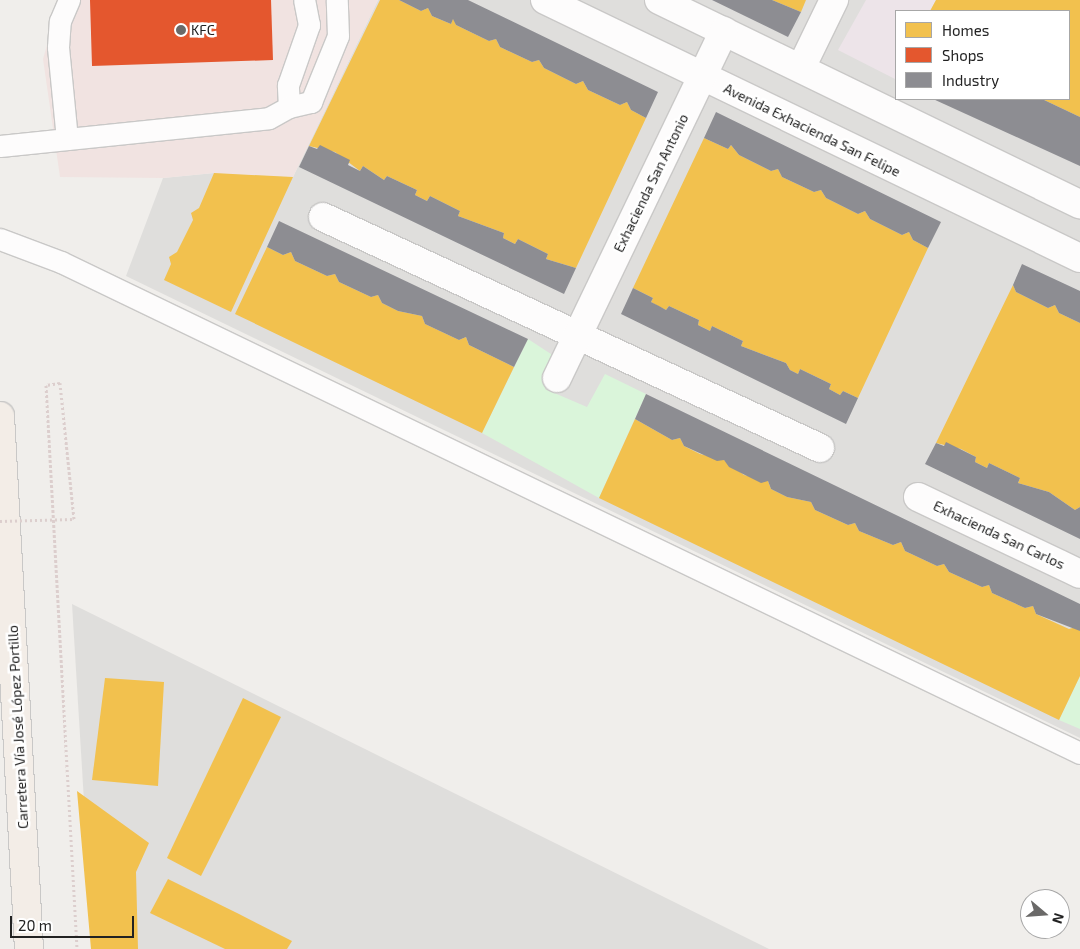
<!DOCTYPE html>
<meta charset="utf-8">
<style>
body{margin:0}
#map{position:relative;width:1080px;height:949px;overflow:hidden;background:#f0eeeb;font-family:"Exo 2",sans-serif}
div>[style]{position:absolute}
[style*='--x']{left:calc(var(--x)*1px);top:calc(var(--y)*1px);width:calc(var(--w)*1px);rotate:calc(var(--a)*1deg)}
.residential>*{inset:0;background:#dfdedc}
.commercial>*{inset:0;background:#f1e3e1}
.industrial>*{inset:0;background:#ede4e9}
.park>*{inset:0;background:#daf5da}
.homes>*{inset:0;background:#f2c14e}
.shops>*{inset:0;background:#e4572e}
.industry>*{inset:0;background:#8d8d92}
.path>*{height:3px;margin-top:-1.5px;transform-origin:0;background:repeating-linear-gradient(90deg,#dccecd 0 2.5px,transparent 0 5px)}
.roads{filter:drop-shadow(1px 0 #c9c8c7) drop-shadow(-1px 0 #c9c8c7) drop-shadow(0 1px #c9c8c7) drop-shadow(0 -1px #c9c8c7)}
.service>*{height:21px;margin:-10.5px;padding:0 10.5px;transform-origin:10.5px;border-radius:10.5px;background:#fdfcfc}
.minor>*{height:28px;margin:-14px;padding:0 14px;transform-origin:14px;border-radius:14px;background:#fdfcfc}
.primary>*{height:28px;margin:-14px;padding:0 14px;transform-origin:14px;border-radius:14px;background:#f3ede7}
.path-bridge>*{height:3px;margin-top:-1.5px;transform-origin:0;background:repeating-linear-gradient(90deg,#dccecd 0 2.5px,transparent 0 5px)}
.dots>*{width:14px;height:14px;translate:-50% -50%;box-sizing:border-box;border:2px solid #fff;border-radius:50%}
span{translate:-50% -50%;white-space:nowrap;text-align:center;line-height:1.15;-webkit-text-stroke:5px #fff;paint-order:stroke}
.poi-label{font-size:14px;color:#222}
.left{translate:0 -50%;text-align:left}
.street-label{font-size:14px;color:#222}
.legend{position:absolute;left:895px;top:10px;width:175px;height:90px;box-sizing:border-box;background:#fff;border:1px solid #a7a7a7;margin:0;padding:6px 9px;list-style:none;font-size:15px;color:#222}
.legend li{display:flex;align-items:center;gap:10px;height:25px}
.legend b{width:25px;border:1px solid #a7a7a7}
.north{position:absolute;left:1020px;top:889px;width:50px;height:50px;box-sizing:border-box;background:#fff;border:1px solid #a7a7a7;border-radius:50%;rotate:108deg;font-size:14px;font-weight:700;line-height:20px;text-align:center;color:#222}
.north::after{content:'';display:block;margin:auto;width:18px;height:22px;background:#6a6968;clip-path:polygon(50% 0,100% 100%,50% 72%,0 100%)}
.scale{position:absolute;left:10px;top:916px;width:124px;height:22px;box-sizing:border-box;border:2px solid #222;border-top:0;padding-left:6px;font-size:15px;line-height:18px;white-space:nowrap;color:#222;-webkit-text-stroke:4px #fff;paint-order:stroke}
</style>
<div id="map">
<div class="residential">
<i style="clip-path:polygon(evenodd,378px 0,1080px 0,1080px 738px,126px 276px,163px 178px,214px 173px,293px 177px,378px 0,896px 11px,1069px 11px,1069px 99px,896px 99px,896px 11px)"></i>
<i style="clip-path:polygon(72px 604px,769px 949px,93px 949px)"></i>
</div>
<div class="commercial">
<i style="clip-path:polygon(60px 0,378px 0,293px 177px,214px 173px,163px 178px,60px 177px,43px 59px)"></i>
</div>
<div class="industrial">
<i style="clip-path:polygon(866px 0,936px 0,930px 11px,896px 11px,895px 79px,838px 50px)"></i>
</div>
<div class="park">
<i style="clip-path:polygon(528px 339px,554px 356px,545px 389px,587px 407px,605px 374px,646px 394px,599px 498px,482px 433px)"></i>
<i style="clip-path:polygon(1080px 676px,1080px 729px,1059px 720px)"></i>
</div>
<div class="homes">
<i style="clip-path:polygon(380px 0,399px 0,421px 11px,428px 8px,432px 16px,451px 24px,453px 18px,456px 25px,489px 41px,496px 39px,500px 47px,532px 62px,539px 60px,544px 68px,576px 84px,583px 81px,588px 90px,620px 105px,627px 102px,631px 110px,646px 118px,576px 268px,546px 259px,548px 254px,518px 239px,515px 244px,503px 238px,504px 233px,458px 216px,460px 211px,430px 196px,427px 201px,415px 195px,417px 190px,387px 176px,384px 180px,363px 166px,360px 171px,335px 152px,309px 146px)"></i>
<i style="clip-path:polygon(772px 0,806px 0,801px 12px)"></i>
<i style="clip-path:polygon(936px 0,1080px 0,1080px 117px,1042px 99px,1069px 99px,1069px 11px,930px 11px)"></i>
<i style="clip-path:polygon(704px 138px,728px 149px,731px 145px,739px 155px,771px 171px,778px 169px,782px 177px,814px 192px,821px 190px,826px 198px,858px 214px,865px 211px,870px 219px,902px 235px,909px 232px,913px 240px,928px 248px,858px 398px,843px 391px,840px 395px,829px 389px,831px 384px,800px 369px,798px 374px,790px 370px,786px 363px,741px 346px,743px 341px,712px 326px,710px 331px,698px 325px,699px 320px,669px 306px,666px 310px,658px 306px,651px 302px,653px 298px,633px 288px)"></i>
<i style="clip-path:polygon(214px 173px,293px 177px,231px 312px,164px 280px,171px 264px,169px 257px,177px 252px,193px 220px,191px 213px,199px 208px)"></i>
<i style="clip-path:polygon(267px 247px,283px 255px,291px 252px,295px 261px,327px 276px,335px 274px,339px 282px,371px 297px,378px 295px,382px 303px,398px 311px,422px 316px,425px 324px,459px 340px,466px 337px,469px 345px,514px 367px,482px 433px,235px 314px)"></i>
<i style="clip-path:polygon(1013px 285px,1016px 292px,1048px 308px,1055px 305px,1059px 313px,1080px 323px,1080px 507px,1075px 510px,1049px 492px,1018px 483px,1020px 478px,989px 463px,987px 468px,975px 462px,976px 457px,961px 449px,936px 443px)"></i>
<i style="clip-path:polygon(635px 419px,672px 440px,680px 438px,684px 446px,700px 454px,724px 460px,744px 475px,768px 481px,771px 489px,787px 497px,811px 502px,815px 510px,848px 525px,855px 523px,859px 531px,893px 545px,901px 542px,905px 551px,937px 566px,944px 564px,949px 572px,982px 587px,989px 585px,992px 593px,1025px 608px,1033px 606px,1036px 614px,1069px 629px,1076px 627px,1080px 631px,1080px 676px,1059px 720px,599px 498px)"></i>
<i style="clip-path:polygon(105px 678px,164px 682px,158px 786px,92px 780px)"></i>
<i style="clip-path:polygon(243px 698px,281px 717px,201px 876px,167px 858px)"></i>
<i style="clip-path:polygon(77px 791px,149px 843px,136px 872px,138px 949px,91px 949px)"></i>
<i style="clip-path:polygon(168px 879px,239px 914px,292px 941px,287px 949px,225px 949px,150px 913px)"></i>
</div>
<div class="shops">
<i style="clip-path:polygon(90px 0,271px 0,273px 60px,92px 66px)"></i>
</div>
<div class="industry">
<i style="clip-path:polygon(399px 0,468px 0,658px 92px,646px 118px,631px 110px,627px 102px,620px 105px,588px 90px,583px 81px,576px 84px,544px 68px,539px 60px,532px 62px,500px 47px,496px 39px,489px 41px,456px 25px,453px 19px,451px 24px,432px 16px,428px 8px,421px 11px)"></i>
<i style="clip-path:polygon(712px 0,772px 0,801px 12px,788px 37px)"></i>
<i style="clip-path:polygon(933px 99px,1042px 99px,1080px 117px,1080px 166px)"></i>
<i style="clip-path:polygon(716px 112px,941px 222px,928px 248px,913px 240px,909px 232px,902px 235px,870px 219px,865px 211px,858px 214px,826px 198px,821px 190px,814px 192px,782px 177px,778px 169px,771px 171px,739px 155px,731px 145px,728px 149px,704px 138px)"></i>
<i style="clip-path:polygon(320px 145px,350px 160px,348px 165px,360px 171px,363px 166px,384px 180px,387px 176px,417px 190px,415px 195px,427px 201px,430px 196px,460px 211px,458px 216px,504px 233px,503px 238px,515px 244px,518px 239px,548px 254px,546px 259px,576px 268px,564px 294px,299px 167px,309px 146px,317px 149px)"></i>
<i style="clip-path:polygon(279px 221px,528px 339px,514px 367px,469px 345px,466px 337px,459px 340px,425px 324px,422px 316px,398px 311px,382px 303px,378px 295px,371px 297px,339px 282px,335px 274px,327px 276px,295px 261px,291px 252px,283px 255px,267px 247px)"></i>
<i style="clip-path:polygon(1022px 264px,1080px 291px,1080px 323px,1059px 313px,1055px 305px,1048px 308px,1016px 292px,1013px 285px)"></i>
<i style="clip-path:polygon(633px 288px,653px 298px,651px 302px,659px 306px,666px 310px,669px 306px,699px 320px,698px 325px,710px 331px,712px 326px,743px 341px,741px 346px,786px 363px,790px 370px,798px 374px,800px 369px,831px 384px,829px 389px,840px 395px,843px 391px,858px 398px,846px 424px,621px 314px)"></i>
<i style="clip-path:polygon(646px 394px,1080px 604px,1080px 631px,1036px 614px,1033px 606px,1025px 608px,992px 593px,989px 585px,982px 587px,949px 572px,944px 564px,937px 566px,905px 551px,901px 542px,893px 545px,859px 531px,855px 523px,848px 525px,815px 510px,811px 502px,787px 497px,771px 489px,768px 481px,761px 483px,729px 467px,724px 460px,717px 461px,684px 446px,680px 438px,672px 440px,635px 419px)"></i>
<i style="clip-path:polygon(946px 442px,976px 457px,975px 462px,987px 468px,989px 463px,1020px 478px,1018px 483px,1049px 492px,1075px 510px,1080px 507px,1080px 539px,925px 464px,936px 443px,944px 446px)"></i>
</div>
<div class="path">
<i style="--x:74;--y:519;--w:137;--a:-95.9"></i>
<i style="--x:60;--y:383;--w:14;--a:172"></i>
<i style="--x:46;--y:385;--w:565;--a:86.85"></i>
</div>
<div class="roads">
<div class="service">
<i style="--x:289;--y:107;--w:22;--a:-93"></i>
<i style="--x:288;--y:85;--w:64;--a:-70.7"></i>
<i style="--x:309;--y:25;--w:25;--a:-101"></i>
<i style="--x:67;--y:139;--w:92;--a:-95.6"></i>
<i style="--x:58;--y:47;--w:26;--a:-86"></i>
<i style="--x:60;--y:21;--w:23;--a:-67"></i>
<i style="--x:0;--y:146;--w:270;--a:-5.9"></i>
<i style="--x:269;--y:118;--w:23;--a:-29"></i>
<i style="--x:289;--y:107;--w:23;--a:-13"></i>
<i style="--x:311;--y:102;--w:71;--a:-67.8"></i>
<i style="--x:338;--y:36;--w:36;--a:-92"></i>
<i style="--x:0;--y:239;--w:65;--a:20.7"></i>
<i style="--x:61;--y:262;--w:1131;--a:25.73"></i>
</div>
<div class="minor">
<i style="--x:545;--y:0;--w:594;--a:25.75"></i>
<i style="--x:659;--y:0;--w:468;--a:25.9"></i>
<i style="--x:801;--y:68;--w:76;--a:-64.1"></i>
<i style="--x:323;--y:217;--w:548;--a:24.93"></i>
<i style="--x:557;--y:378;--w:385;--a:-64.3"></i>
<i style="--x:918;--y:497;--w:179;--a:25.4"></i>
</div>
<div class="primary">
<i style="--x:0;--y:416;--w:534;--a:86.89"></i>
</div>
</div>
<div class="path-bridge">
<i style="--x:0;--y:521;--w:74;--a:-1.5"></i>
</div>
<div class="dots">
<i style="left:181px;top:30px;background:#6a6968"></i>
</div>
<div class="poi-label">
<span class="left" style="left:191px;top:30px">KFC</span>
</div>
<div class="street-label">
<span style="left:812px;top:130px;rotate:26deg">Avenida Exhacienda San Felipe</span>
<span style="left:651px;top:183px;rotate:-64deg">Exhacienda San Antonio</span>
<span style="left:999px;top:535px;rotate:25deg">Exhacienda San Carlos</span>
<span style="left:18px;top:727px;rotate:-93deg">Carretera Vía José López Portillo</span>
</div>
<ul class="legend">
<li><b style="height:14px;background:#f2c14e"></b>Homes</li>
<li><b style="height:14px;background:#e4572e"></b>Shops</li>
<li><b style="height:14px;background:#8d8d92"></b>Industry</li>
</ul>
<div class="north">N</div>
<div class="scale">20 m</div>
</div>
